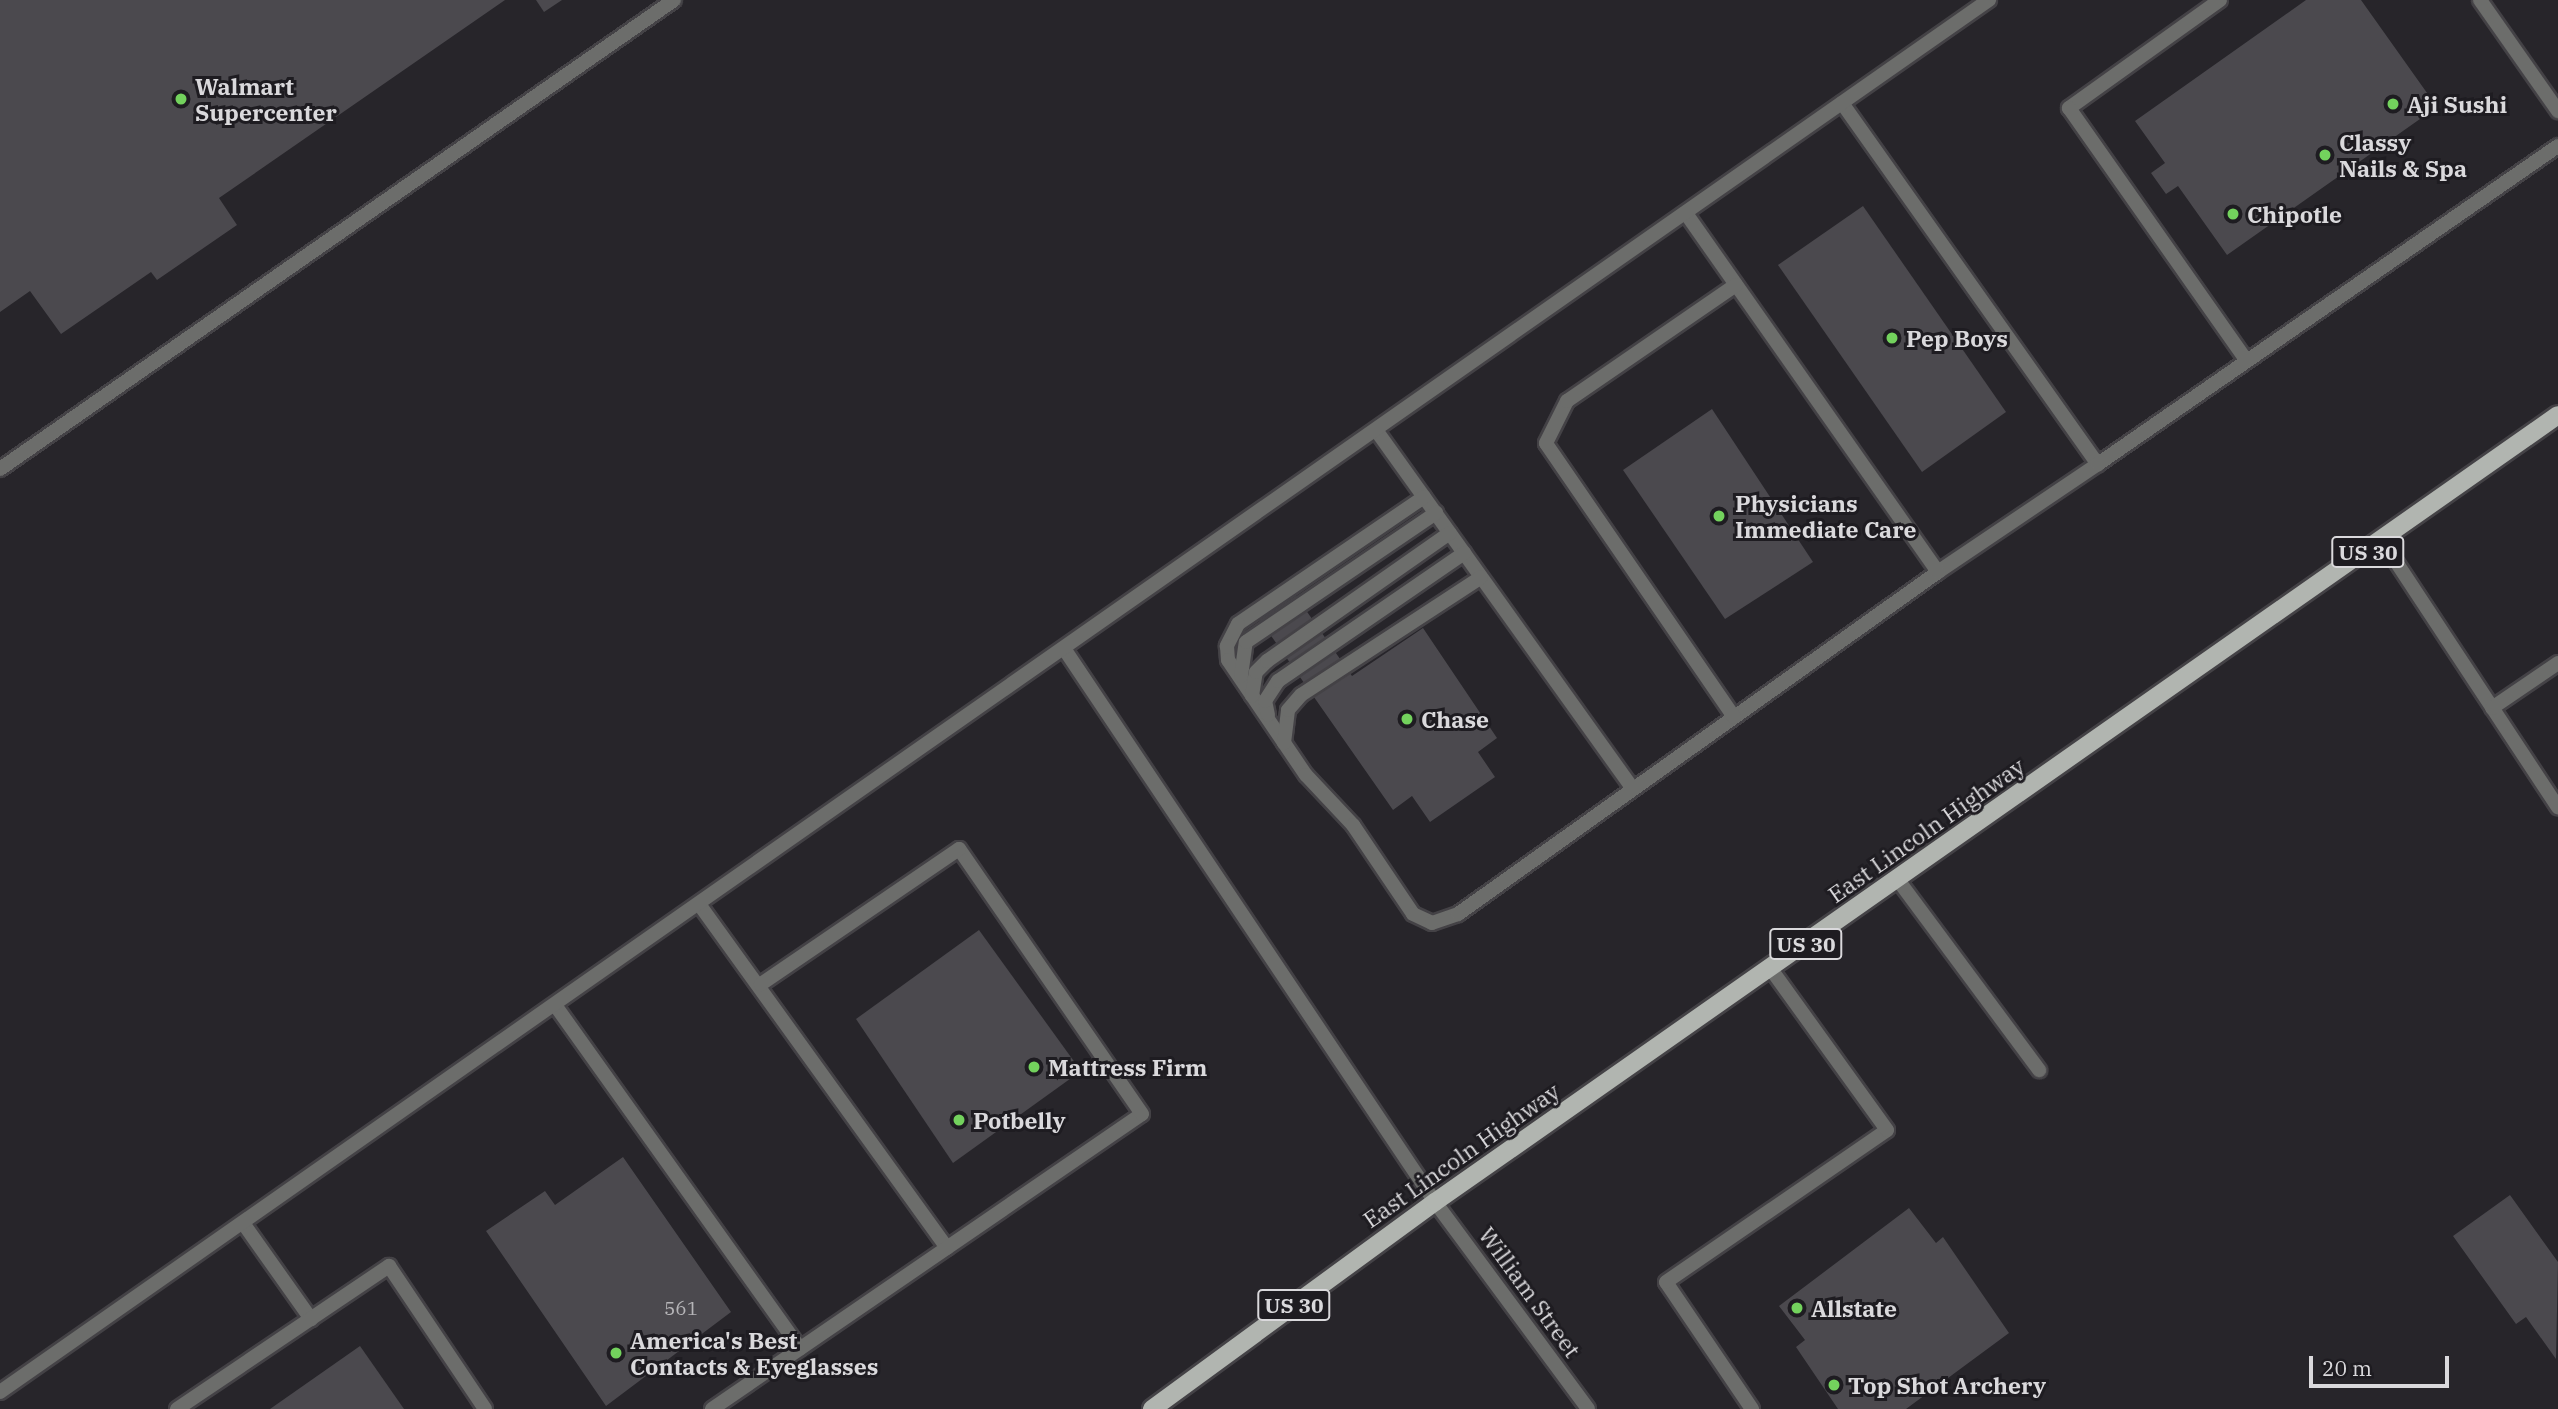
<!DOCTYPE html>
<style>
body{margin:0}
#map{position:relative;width:2558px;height:1409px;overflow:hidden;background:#27252a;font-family:"IBM Plex Serif",serif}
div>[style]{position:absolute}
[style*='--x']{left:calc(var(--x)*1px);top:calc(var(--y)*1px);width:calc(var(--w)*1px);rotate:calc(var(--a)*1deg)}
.building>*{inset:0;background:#4b494e}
.roads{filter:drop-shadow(2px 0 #444246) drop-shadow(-2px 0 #444246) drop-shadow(0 2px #444246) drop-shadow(0 -2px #444246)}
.service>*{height:14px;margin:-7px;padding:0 7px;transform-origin:7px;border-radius:7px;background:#6c6d6b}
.minor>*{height:14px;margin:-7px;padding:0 7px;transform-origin:7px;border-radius:7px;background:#6c6d6b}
.primary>*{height:18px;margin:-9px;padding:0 9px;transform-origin:9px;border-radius:9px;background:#b1b5b0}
.dots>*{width:19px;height:19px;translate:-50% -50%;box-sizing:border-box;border:4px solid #1e1c21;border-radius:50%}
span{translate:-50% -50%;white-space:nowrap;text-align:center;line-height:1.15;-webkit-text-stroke:6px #1e1c21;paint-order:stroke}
.number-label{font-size:19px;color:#b6b5b8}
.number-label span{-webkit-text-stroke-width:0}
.shield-label span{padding:2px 5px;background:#1e1c21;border:2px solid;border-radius:5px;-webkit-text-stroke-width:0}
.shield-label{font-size:21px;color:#dad9dc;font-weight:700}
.poi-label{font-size:23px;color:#dad9dc;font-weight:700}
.left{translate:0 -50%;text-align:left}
.street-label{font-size:23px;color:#dad9dc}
.scale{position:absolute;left:2309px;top:1356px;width:140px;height:32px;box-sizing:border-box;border:4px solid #dad9dc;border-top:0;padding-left:9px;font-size:21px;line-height:24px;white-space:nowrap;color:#dad9dc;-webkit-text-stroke:5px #1e1c21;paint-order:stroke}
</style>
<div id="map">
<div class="building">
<i style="clip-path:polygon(0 0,505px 0,219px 198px,237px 225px,157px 280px,151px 272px,61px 334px,30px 291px,0 312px)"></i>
<i style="clip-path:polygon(536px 0,562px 0,544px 12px)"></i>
<i style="clip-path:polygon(2306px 0,2361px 0,2437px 107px,2227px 255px,2178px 186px,2166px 194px,2151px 173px,2165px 163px,2135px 121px)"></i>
<i style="clip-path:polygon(1863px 206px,2006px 412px,1922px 472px,1778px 265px)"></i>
<i style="clip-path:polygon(1712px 409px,1813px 562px,1725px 619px,1623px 470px)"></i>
<i style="clip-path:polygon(1296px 596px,1352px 676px,1423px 628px,1497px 738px,1478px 752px,1495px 777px,1430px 822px,1412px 796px,1393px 810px,1260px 620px)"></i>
<i style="clip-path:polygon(979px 930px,1081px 1071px,953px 1163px,856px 1019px)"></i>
<i style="clip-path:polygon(623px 1157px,731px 1312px,606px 1406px,486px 1231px,545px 1191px,555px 1205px)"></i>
<i style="clip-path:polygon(2510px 1195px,2558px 1262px,2556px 1359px,2526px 1317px,2516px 1324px,2453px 1236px)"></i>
<i style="clip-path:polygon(1909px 1208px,1936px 1243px,1943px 1237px,2009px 1333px,1906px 1409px,1838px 1409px,1796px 1347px,1805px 1340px,1779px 1306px)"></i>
<i style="clip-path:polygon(360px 1346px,404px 1409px,270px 1409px)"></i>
</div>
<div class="roads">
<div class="service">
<i style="--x:2220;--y:0;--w:186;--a:144.4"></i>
<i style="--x:2069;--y:108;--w:309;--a:54.9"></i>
<i style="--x:2480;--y:0;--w:136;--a:54.9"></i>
<i style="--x:1842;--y:103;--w:443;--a:54.7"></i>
<i style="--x:2098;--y:464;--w:193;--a:146"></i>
<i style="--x:1376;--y:430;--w:440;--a:54.4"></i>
<i style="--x:2098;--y:464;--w:559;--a:-34.66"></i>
<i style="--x:0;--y:469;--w:821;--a:-34.83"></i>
<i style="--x:1424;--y:497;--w:225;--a:145.7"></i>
<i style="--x:1238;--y:624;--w:25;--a:117"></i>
<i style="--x:1227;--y:646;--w:14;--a:86"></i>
<i style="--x:1228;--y:660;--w:139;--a:55.9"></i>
<i style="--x:1306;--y:775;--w:69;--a:46.8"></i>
<i style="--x:1353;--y:825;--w:107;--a:56"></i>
<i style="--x:1413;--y:914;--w:21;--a:25"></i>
<i style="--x:1432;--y:923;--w:28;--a:-19"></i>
<i style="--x:1458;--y:914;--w:589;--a:-35.47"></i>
<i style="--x:1938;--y:572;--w:439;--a:-125.1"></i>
<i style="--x:2383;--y:542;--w:318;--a:56.6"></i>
<i style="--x:1065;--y:650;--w:665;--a:56.17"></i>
<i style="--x:1241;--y:676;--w:34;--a:-82"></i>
<i style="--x:1246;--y:642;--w:230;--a:-34.2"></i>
<i style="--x:1252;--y:696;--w:24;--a:-81"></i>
<i style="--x:1256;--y:672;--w:16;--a:-45"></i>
<i style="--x:1267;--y:661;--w:223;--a:-35"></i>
<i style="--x:2492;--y:708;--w:80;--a:-34.3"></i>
<i style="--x:1268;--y:715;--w:14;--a:-102"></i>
<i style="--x:1265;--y:701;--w:24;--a:-57"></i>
<i style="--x:1278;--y:681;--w:226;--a:-34.5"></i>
<i style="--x:1734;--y:717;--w:332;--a:-124.5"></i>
<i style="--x:1546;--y:443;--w:47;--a:-63.4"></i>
<i style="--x:1567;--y:401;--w:205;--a:-34.5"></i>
<i style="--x:1284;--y:743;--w:33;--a:-83"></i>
<i style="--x:1288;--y:710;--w:20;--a:-49"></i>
<i style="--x:1301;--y:695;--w:215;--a:-33.2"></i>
<i style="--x:1898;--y:880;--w:237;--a:53.4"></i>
<i style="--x:699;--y:904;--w:424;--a:54.2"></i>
<i style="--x:555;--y:1005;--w:422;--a:54.5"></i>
<i style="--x:243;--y:1223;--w:118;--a:54.7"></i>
<i style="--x:0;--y:1392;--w:2428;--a:-34.99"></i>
<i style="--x:177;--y:1409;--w:256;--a:-34"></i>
<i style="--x:389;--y:1266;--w:172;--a:56.1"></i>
<i style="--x:712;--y:1409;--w:521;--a:-34.45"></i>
<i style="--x:1142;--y:1114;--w:322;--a:-124.6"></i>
<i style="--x:959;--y:849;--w:240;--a:145.7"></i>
<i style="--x:1752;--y:1409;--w:153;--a:-124.1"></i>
<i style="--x:1666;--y:1282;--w:268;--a:-34.5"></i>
<i style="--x:1887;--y:1130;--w:198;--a:-125.8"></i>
</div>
<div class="minor">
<i style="--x:1435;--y:1202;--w:257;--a:53.5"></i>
</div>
<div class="primary">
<i style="--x:1152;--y:1409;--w:351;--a:-36.2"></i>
<i style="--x:1435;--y:1202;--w:1371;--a:-35.02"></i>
</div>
</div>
<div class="dots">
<i style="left:181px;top:99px;background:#73d25d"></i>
<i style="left:2393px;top:104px;background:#73d25d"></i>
<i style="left:2325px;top:155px;background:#73d25d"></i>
<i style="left:2233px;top:214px;background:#73d25d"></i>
<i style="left:1892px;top:338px;background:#73d25d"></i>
<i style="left:1719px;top:516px;background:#73d25d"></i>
<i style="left:1407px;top:719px;background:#73d25d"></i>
<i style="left:1034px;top:1067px;background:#73d25d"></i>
<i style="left:959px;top:1120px;background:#73d25d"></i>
<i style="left:1797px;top:1308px;background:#73d25d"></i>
<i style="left:616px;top:1353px;background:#73d25d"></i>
<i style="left:1834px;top:1385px;background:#73d25d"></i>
</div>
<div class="number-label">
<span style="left:681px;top:1309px">561</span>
</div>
<div class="shield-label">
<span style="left:2368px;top:552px">US 30</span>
<span style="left:1806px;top:944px">US 30</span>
<span style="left:1294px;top:1305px">US 30</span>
</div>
<div class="poi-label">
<span class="left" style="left:195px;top:99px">Walmart<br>Supercenter</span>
<span class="left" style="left:2407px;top:104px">Aji Sushi</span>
<span class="left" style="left:2339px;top:155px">Classy<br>Nails &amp; Spa</span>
<span class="left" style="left:2247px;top:214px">Chipotle</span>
<span class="left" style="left:1906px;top:338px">Pep Boys</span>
<span class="left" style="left:1735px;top:516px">Physicians<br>Immediate Care</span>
<span class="left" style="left:1421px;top:719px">Chase</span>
<span class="left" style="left:1048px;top:1067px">Mattress Firm</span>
<span class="left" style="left:973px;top:1120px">Potbelly</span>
<span class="left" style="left:1811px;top:1308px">Allstate</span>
<span class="left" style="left:630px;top:1353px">America's Best<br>Contacts &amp; Eyeglasses</span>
<span class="left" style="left:1848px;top:1385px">Top Shot Archery</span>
</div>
<div class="street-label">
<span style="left:1926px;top:830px;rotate:-35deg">East Lincoln Highway</span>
<span style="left:1461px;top:1155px;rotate:-35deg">East Lincoln Highway</span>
<span style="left:1530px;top:1292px;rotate:54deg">William Street</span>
</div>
<div class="scale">20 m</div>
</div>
